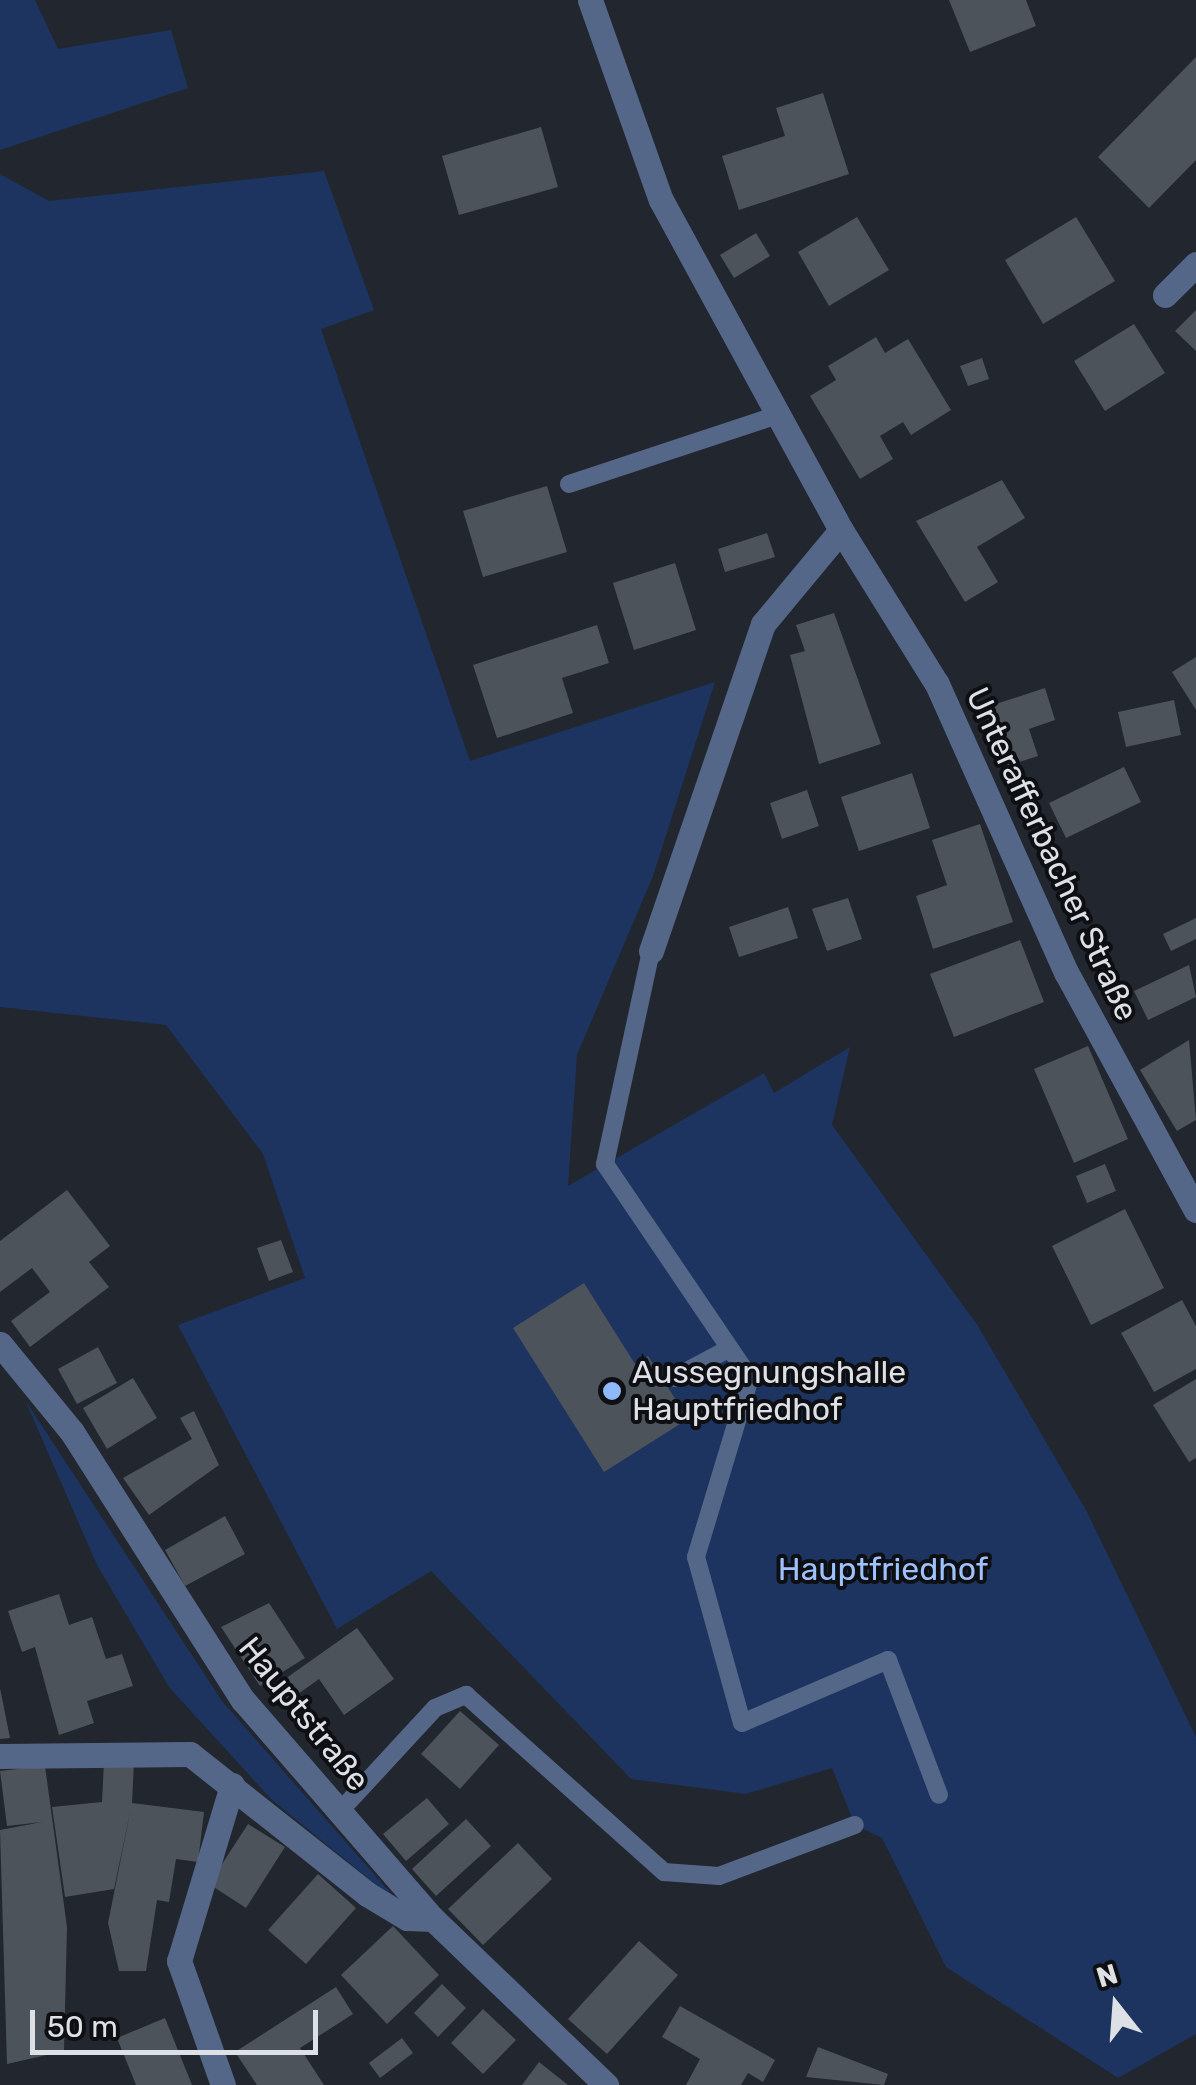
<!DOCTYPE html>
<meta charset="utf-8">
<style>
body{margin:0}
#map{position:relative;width:1196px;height:2085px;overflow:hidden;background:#22262e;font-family:Rubik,sans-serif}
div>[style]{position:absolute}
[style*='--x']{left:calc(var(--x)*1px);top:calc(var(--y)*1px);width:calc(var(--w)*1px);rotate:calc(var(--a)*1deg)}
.green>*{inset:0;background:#1c345f}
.building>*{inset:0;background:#4d535b}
.service>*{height:18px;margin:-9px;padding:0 9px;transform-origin:9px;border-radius:9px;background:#546788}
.minor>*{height:25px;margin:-12.5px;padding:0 12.5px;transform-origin:12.5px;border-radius:12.5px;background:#546788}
.tertiary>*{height:25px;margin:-12.5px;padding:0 12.5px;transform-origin:12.5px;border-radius:12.5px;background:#546788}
.dots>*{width:28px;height:28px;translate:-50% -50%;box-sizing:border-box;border:5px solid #0d0f13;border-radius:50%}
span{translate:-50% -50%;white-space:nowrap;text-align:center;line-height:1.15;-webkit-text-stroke:8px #0d0f13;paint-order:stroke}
.street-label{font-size:32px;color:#dde0e5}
.poi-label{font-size:32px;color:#dde0e5}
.left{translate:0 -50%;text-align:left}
.park-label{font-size:32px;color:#9ec2fe}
.north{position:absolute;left:1066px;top:1955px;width:100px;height:100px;-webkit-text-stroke:8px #0d0f13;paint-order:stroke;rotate:343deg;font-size:28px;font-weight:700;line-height:40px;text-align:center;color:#dde0e5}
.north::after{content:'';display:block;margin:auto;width:35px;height:45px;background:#dde0e5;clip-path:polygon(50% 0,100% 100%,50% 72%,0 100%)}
.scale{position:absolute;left:30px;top:2010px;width:288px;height:45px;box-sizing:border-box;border:5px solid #dde0e5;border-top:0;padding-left:12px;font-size:30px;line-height:35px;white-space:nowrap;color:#dde0e5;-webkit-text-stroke:8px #0d0f13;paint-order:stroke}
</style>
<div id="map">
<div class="green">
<i style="clip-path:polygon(0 0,35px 0,58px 49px,171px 30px,188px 88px,0 150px)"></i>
<i style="clip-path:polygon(324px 171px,374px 310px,321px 329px,470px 761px,715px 682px,653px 876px,577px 1055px,568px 1186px,764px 1073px,774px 1093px,850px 1047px,832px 1125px,978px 1326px,1087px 1512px,1196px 1737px,1196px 2034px,1118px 2078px,946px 1967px,882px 1838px,855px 1825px,832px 1768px,746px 1794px,631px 1779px,431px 1571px,337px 1629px,178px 1325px,305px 1278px,263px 1154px,166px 1025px,0 1007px,0 174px,49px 201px)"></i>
<i style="clip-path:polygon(25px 1400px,222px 1701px,402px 1906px,271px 1799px,169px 1687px,97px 1565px)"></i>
</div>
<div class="building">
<i style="clip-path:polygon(949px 0,1026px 0,1036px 26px,970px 52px)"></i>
<i style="clip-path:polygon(1196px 57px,1196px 160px,1149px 208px,1098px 157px)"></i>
<i style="clip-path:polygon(823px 93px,849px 174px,739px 210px,722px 156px,785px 136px,776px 108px)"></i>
<i style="clip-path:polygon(541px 127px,558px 187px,459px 215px,442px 156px)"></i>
<i style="clip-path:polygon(857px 217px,889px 270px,829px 306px,798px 252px)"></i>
<i style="clip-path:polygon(1076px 217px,1115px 281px,1043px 324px,1005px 260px)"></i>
<i style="clip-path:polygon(756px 233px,770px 256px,734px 278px,720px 255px)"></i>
<i style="clip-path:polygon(1196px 310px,1196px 351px,1175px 331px)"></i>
<i style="clip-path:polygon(1134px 324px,1165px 373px,1105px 411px,1074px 361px)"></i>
<i style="clip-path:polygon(876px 337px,885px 353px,908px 339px,951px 410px,911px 435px,903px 422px,880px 436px,893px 459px,860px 479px,810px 396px,836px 380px,828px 366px)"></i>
<i style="clip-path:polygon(982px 358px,989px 379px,968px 386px,960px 366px)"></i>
<i style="clip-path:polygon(1002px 480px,1025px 518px,977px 547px,998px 582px,965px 602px,916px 521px)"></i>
<i style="clip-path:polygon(547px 486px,567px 552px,483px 577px,463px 511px)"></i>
<i style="clip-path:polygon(767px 533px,775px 557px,725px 572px,718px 549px)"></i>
<i style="clip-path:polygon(675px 563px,696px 630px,634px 650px,613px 583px)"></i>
<i style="clip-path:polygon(834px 613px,881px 744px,819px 764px,790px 655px,805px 651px,796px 625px)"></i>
<i style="clip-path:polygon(597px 625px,609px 663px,562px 678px,573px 713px,497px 738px,473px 665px)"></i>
<i style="clip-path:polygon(1196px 657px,1196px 710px,1172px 672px)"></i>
<i style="clip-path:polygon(1045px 688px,1055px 720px,1029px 729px,1038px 756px,1003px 767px,984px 708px)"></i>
<i style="clip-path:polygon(1174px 700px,1181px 735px,1126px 747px,1118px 712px)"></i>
<i style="clip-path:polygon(1124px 767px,1141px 802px,1066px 838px,1049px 803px)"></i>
<i style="clip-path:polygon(912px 773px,930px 828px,859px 851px,841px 797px)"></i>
<i style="clip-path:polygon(807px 790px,819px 826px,782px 839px,770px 803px)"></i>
<i style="clip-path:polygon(980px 824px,1013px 922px,933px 949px,916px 896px,947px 885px,932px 840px)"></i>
<i style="clip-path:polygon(848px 898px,862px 939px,827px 951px,812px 909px)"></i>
<i style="clip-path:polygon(788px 907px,798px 938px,739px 957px,729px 927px)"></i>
<i style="clip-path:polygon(1196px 918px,1196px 939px,1171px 951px,1163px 934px)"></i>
<i style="clip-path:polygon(1020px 940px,1044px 1002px,954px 1037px,930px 974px)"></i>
<i style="clip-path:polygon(1189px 965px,1196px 997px,1148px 1020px,1134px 991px)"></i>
<i style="clip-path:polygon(1189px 1040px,1196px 1120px,1177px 1131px,1140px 1070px)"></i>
<i style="clip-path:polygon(1088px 1046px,1128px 1139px,1074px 1163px,1034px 1069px)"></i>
<i style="clip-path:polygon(1105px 1164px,1116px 1191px,1087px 1203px,1076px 1176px)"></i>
<i style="clip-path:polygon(67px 1190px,110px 1246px,89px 1262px,109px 1287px,30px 1347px,11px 1321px,50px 1292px,32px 1268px,0 1292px,0 1241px)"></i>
<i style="clip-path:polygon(1125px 1209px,1164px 1288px,1091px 1325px,1052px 1246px)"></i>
<i style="clip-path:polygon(281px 1240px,293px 1272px,269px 1281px,257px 1248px)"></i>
<i style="clip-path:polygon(584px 1283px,635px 1364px,648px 1356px,688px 1419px,604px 1472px,513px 1328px)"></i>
<i style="clip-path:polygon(1182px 1300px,1196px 1326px,1196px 1369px,1154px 1392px,1121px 1333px)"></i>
<i style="clip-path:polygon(98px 1347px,117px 1383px,77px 1404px,58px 1369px)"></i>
<i style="clip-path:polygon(133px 1378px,157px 1418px,107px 1449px,83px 1408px)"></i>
<i style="clip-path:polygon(1196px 1379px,1196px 1458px,1189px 1462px,1153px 1405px)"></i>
<i style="clip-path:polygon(194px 1411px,219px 1465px,149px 1515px,123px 1478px,192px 1439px,180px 1418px)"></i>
<i style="clip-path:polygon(225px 1516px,245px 1554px,185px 1586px,165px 1550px)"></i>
<i style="clip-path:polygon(59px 1594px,69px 1625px,92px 1617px,106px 1659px,122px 1654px,133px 1686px,87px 1701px,94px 1723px,59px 1735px,35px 1647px,22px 1652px,8px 1611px)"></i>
<i style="clip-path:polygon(269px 1603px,305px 1658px,260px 1686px,221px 1627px)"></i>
<i style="clip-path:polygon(357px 1628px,394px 1679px,344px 1715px,319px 1679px,280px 1707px,268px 1691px)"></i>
<i style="clip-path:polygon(0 1688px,10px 1738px,0 1739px)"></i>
<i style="clip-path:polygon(460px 1711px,499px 1745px,460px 1789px,421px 1754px)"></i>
<i style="clip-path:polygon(104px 1761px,134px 1762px,132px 1803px,204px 1812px,198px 1862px,176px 1859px,169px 1902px,157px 1900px,146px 1971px,119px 1971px,108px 1923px,131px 1808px,114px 1889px,65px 1897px,52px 1807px,102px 1802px)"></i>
<i style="clip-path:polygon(45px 1766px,67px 1927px,64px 2051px,7px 2064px,0 1830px,42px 1822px,7px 1826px,0 1771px)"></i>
<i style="clip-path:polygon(427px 1798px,449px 1824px,406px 1861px,383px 1834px)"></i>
<i style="clip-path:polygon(466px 1819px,491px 1846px,436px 1896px,412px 1869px)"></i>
<i style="clip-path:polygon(248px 1824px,285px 1847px,246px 1908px,209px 1884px)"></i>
<i style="clip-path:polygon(518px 1843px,552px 1879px,483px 1945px,448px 1909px)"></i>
<i style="clip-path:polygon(318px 1874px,356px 1908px,306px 1964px,268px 1930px)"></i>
<i style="clip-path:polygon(393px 1926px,439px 1975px,387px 2024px,341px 1975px)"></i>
<i style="clip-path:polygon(639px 1941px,678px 1975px,607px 2054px,568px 2019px)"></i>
<i style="clip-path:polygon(442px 1984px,466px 2008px,438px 2037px,414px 2013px)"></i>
<i style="clip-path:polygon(336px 1987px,353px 2014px,300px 2048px,324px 2085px,257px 2085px,235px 2052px)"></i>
<i style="clip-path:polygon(680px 2006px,775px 2060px,763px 2082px,748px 2073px,741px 2085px,686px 2085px,700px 2059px,662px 2037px)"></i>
<i style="clip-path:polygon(483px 2009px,516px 2040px,483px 2074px,451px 2043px)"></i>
<i style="clip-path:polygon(165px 2018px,192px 2085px,136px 2085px,117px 2038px)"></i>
<i style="clip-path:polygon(402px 2038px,413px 2053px,380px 2078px,369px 2063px)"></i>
<i style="clip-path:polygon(818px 2047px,888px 2074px,884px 2085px,806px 2077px)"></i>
<i style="clip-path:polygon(539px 2062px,568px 2085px,522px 2085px)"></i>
</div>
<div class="service">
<i style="--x:569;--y:484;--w:220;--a:-18.3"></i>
<i style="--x:651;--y:951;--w:218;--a:102.2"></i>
<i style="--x:605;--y:1164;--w:258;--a:55.9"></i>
<i style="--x:750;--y:1378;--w:187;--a:106.8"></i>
<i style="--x:696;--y:1557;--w:172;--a:74.5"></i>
<i style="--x:742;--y:1723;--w:159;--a:-23.3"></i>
<i style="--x:888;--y:1660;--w:144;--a:69.3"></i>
<i style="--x:674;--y:1378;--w:61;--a:-28.2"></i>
<i style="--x:340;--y:1811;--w:140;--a:-47.3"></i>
<i style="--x:435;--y:1708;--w:34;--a:-23"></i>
<i style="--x:466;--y:1695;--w:266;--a:41.8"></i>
<i style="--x:664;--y:1872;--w:55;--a:4.2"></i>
<i style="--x:719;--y:1876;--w:145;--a:-20.6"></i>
</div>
<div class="minor">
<i style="--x:590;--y:0;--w:212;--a:70.5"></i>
<i style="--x:661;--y:200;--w:376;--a:61.4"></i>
<i style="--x:841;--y:530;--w:181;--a:58.1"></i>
<i style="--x:937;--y:684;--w:316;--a:65.9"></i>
<i style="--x:1066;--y:972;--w:271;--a:61.4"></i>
<i style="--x:1165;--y:295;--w:44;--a:-45"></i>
<i style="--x:651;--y:951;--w:346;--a:-71.1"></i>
<i style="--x:763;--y:624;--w:122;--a:-50.3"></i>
<i style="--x:0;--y:1756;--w:190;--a:-0.6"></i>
<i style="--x:190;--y:1754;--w:226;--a:38.3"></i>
<i style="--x:367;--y:1894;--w:47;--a:31"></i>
<i style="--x:407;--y:1918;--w:26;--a:2"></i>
<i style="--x:223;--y:2085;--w:132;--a:-109.5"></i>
<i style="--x:179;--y:1961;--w:184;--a:-73.2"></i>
</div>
<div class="tertiary">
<i style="--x:0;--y:1344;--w:114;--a:50.7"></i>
<i style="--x:72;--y:1432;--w:318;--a:57.5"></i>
<i style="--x:243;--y:1700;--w:290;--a:49.1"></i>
<i style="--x:433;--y:1919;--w:240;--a:43.8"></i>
</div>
<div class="dots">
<i style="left:612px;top:1391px;background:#8fb8fd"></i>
</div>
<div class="street-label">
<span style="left:1052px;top:854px;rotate:65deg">Unterafferbacher Straße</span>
<span style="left:304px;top:1714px;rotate:51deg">Hauptstraße</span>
</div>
<div class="poi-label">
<span class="left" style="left:632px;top:1391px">Aussegnungshalle<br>Hauptfriedhof</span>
</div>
<div class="park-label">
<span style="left:883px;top:1569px">Hauptfriedhof</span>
</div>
<div class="north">N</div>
<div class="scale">50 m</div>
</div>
